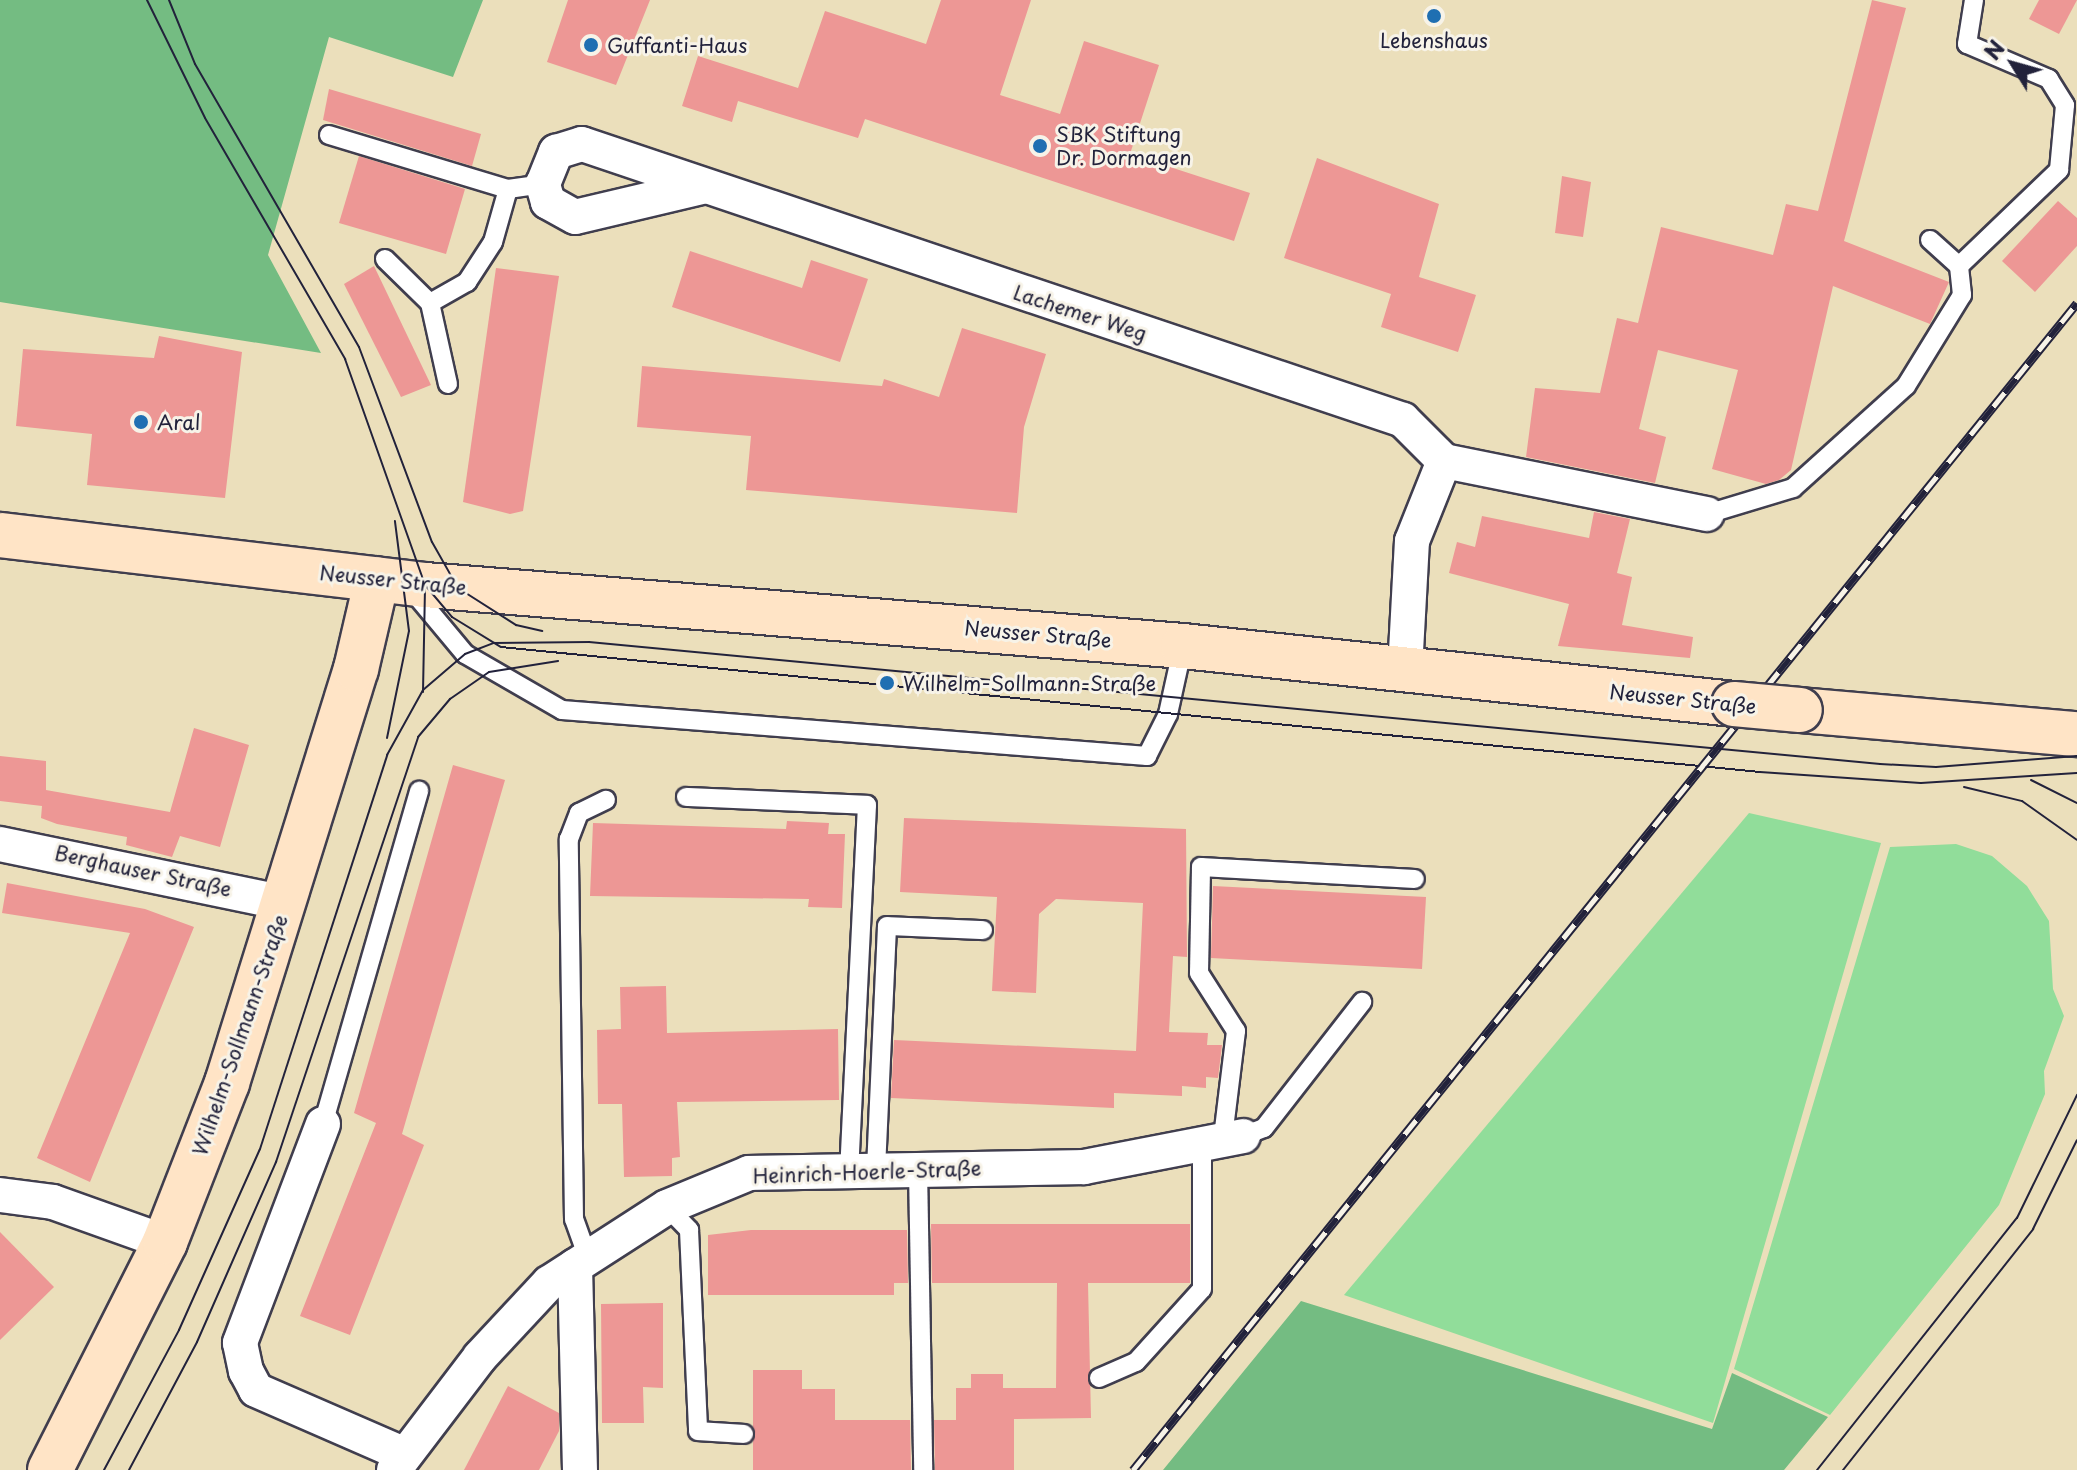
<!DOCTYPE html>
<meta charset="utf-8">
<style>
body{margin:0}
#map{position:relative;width:2077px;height:1470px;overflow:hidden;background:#ebdfbb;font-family:"Playpen Sans",sans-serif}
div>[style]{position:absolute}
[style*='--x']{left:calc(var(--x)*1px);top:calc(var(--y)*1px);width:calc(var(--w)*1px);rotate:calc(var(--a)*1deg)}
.green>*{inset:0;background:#91dd9a}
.forest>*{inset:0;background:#74bc82}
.building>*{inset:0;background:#ed9795}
.roads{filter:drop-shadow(2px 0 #403e4e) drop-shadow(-2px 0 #403e4e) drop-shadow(0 2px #403e4e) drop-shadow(0 -2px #403e4e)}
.lane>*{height:18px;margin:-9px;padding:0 9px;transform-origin:9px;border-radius:9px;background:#fff}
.street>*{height:34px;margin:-17px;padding:0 17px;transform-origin:17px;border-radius:17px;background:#fff}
.secondary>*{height:44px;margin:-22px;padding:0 22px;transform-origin:22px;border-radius:22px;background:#ffe4c6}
.tram>*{height:2px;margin:-1px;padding:0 1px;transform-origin:1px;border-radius:1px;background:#22223b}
.rail>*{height:9px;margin-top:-4.5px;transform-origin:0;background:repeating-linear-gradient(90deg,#f7f3e8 0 18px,#22223b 0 36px);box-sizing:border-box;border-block:2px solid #22223b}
.bridges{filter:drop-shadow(2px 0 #403e4e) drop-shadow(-2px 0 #403e4e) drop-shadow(0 2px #403e4e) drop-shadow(0 -2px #403e4e)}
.secondary-bridge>*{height:44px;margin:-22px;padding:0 22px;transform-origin:22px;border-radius:22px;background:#ffe4c6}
.dots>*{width:22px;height:22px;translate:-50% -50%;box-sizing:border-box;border:4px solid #f7f3e8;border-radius:50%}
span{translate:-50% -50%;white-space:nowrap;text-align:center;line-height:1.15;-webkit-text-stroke:6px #f7f3e8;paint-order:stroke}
.poi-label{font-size:20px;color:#22223b}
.left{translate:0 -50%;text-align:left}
.street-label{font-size:20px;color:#22223b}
.north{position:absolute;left:1973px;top:24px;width:80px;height:80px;-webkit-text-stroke:6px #f7f3e8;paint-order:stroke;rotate:307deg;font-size:22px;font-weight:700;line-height:32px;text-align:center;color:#22223b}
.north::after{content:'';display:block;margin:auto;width:28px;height:36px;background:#22223b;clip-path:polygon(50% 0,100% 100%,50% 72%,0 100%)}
</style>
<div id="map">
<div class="green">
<i style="clip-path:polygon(1749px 813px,1881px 843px,1713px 1423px,1344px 1295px)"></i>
<i style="clip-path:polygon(1956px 844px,1992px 856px,2027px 886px,2049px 921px,2053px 989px,2064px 1016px,2044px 1071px,2045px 1094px,1999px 1205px,1830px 1415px,1734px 1369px,1890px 847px)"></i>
</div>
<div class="forest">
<i style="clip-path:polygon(0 0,483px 0,453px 77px,329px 37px,268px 255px,321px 353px,0 302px)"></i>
<i style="clip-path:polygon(1301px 1301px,1712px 1429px,1732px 1373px,1828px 1417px,1784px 1470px,1163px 1470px)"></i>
</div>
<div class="building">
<i style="clip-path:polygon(568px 0,650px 0,616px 85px,547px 62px)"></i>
<i style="clip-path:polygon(941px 0,1031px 0,1000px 95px,1060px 114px,1084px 41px,1159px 65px,1130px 154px,1250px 193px,1234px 241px,865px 119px,858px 138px,738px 101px,732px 122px,682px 106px,698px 56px,798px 88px,825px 11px,926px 44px)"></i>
<i style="clip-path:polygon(1872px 0,1906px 8px,1844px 241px,1949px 282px,1930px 324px,1833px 286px,1791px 470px,1779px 480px,1766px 484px,1712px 469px,1738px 370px,1658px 350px,1639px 429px,1666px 437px,1655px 483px,1526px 457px,1535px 388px,1600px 393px,1617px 318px,1638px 323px,1661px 227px,1773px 255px,1786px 204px,1818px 211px)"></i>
<i style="clip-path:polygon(2039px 0,2077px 0,2059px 34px,2029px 19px)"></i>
<i style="clip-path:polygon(329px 89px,481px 134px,472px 166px,323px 120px)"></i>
<i style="clip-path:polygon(359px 156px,465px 189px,446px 254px,339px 223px)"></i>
<i style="clip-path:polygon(1317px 158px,1439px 204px,1419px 277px,1476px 295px,1458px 352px,1381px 327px,1391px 294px,1284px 258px)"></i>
<i style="clip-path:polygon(1562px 176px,1591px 182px,1583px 237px,1555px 233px)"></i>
<i style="clip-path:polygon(2058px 201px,2077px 218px,2077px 246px,2035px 292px,2002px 261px)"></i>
<i style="clip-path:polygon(690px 251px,802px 288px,811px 260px,868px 279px,840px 362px,672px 307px)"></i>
<i style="clip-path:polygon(374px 266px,431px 385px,401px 397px,344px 284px)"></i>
<i style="clip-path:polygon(496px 268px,559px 276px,523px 511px,510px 514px,463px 502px)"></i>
<i style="clip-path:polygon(962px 328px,1046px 354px,1024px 427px,1017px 513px,746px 490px,751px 436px,637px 427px,642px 366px,882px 386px,884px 379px,939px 397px)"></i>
<i style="clip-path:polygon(159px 336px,242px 352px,225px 498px,87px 485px,92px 434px,16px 426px,23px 349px,154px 358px)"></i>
<i style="clip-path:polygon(1594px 512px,1630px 519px,1617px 573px,1632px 577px,1622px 625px,1693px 637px,1690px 658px,1558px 646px,1569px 604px,1449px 573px,1457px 542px,1475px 547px,1482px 516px,1589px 538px)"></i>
<i style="clip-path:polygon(194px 728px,249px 745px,220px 847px,180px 836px,172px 857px,126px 845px,127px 837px,57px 824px,41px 818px,42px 806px,0 801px,0 756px,46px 761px,46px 790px,170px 812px)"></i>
<i style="clip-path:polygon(453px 765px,505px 780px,402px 1134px,424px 1145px,350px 1335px,300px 1316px,376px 1123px,354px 1113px)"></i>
<i style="clip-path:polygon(904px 818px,1186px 829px,1187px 957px,1173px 956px,1169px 1032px,1208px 1033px,1207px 1045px,1222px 1045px,1218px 1078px,1206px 1077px,1206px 1088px,1182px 1086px,1182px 1096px,1114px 1093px,1114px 1108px,891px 1098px,894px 1040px,1136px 1051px,1143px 903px,1056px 899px,1039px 914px,1036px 993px,992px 991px,997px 897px,900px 892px)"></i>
<i style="clip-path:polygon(787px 821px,829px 823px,828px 834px,845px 834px,842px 908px,808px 907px,809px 899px,590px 896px,593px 823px,786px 829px)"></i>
<i style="clip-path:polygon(7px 883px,145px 909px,194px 927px,90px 1182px,37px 1158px,130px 933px,2px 913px)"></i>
<i style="clip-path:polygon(1213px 886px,1426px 897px,1422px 969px,1211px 958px)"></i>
<i style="clip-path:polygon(666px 986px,667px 1033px,838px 1029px,839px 1100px,677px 1102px,680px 1157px,672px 1158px,672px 1176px,624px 1177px,622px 1104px,598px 1104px,597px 1030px,621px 1029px,620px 987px)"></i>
<i style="clip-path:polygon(931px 1224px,1190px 1224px,1190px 1283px,1088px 1283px,1091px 1418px,1014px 1419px,1014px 1470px,935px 1470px,934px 1420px,956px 1420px,956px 1388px,971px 1388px,971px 1374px,1003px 1374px,1003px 1388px,1056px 1388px,1057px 1283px,932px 1283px)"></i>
<i style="clip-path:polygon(751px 1230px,907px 1230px,908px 1283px,894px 1283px,894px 1295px,708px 1295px,708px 1235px)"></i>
<i style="clip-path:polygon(0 1232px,54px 1287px,0 1340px)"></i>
<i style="clip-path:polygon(663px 1303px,663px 1388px,643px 1387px,644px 1423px,602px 1423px,601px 1304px)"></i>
<i style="clip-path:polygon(753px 1370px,802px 1370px,802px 1389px,835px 1389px,835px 1420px,910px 1420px,911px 1470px,753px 1470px)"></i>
<i style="clip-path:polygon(508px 1386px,559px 1413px,559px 1431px,539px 1470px,464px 1470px)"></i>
</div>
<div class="roads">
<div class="lane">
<i style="--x:329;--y:135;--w:187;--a:16.8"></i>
<i style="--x:508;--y:189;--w:35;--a:-8"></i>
<i style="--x:385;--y:259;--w:63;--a:44.4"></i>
<i style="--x:430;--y:303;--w:43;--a:-29.6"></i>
<i style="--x:467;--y:282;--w:48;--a:-57"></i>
<i style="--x:493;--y:242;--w:55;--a:-74.2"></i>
<i style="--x:1959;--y:266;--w:139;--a:-43.8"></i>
<i style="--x:2059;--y:170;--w:65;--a:-84.7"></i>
<i style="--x:2065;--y:105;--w:31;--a:-122"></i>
<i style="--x:2049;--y:79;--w:89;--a:-156.9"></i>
<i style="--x:1967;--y:44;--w:45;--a:-81"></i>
<i style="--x:430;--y:303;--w:83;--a:77.5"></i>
<i style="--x:1707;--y:514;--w:90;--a:-16.8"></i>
<i style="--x:1793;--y:488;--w:152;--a:-42.1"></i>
<i style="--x:1906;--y:386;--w:107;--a:-58.4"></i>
<i style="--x:1962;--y:295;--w:29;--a:-96"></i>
<i style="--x:1959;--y:266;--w:39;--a:-138"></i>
<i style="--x:410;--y:588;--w:86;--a:50.2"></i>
<i style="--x:465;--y:654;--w:112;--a:30"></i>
<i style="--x:562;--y:710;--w:587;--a:4.5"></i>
<i style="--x:1147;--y:756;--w:47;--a:-63.4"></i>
<i style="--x:1168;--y:714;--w:70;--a:-77.6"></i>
<i style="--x:686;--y:797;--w:181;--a:2.5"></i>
<i style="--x:867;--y:805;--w:365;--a:92.8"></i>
<i style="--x:323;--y:1124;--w:347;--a:-73.9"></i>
<i style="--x:1243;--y:1136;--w:22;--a:-21"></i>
<i style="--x:1264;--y:1128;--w:160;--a:-52.1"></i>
<i style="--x:1223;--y:1137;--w:107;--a:-83"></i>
<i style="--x:1236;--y:1031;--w:69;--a:-122.5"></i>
<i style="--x:1199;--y:973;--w:106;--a:-88.9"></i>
<i style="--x:1201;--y:867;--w:214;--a:3.2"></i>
<i style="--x:876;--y:1169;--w:243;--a:-87.4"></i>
<i style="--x:887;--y:926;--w:96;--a:2.4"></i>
<i style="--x:918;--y:1169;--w:301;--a:89"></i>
<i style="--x:667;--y:1207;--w:32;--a:46"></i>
<i style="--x:689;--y:1230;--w:201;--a:87.4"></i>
<i style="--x:698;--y:1431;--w:46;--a:3.7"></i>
<i style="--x:588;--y:1258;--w:41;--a:-109.7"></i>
<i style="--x:574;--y:1219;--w:380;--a:-90.8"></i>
<i style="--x:569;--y:839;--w:28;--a:-69"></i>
<i style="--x:579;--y:813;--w:30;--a:-26"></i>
<i style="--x:1099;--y:1378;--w:40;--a:-23.4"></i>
<i style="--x:1136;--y:1362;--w:98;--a:-47.9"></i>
<i style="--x:1202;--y:1289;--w:148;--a:-90"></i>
</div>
<div class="street">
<i style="--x:702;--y:187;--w:130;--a:166.7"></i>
<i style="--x:575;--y:217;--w:31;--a:-151"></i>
<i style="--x:548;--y:202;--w:19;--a:-106"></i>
<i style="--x:543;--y:184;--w:35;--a:-68"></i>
<i style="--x:556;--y:152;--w:27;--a:-17"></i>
<i style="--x:582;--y:144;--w:866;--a:18.58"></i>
<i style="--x:1403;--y:420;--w:58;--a:45"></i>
<i style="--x:1405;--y:670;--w:129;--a:-86.9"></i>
<i style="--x:1412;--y:541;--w:86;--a:-68.2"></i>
<i style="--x:1444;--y:461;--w:268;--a:11.4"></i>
<i style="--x:0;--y:844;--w:290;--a:11.7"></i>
<i style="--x:323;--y:1124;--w:234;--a:110.8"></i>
<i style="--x:240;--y:1343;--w:29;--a:78"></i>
<i style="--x:246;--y:1371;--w:21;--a:62"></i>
<i style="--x:256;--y:1390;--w:160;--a:23.5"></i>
<i style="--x:0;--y:1195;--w:53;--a:7.5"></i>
<i style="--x:53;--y:1202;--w:119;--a:19.7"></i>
<i style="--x:575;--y:1266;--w:204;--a:88.6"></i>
<i style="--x:394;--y:1470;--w:142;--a:-52.7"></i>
<i style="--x:480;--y:1357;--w:101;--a:-47"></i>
<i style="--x:549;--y:1283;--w:140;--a:-32.8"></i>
<i style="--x:667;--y:1207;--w:89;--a:-22.5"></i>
<i style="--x:749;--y:1173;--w:335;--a:-1"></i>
<i style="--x:1084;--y:1167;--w:162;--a:-11"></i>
</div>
<div class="secondary">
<i style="--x:0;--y:535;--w:428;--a:6.7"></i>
<i style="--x:425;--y:585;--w:760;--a:4.6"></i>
<i style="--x:1183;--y:646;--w:554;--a:6.01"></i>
<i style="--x:1800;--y:710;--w:278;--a:5"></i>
<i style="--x:50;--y:1470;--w:255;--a:-63.2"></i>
<i style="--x:165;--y:1242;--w:171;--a:-68.7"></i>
<i style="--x:227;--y:1083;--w:434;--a:-72.7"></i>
<i style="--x:356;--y:669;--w:92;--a:-76.9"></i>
</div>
</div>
<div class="tram">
<i style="--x:147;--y:0;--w:131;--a:63.8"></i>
<i style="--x:205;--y:118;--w:279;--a:59.8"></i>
<i style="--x:345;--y:359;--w:240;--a:70.5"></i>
<i style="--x:425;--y:585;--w:42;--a:49.8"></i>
<i style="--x:452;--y:617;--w:57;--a:31.5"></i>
<i style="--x:501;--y:647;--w:1265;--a:5.67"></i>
<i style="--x:1760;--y:772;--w:161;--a:3.9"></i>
<i style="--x:1921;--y:783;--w:156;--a:-3.7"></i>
<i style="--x:169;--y:0;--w:69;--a:67.9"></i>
<i style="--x:195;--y:64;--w:327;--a:59.9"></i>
<i style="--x:359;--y:347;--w:208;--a:69.5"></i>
<i style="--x:432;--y:542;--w:53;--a:60.5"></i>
<i style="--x:458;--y:588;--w:69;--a:32.5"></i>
<i style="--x:516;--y:625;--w:27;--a:13"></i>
<i style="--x:423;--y:692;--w:107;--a:-88.9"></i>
<i style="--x:387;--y:738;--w:109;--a:-78.4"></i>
<i style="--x:409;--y:631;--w:111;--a:-97.3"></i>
<i style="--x:2031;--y:780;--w:51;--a:26.6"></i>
<i style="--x:1964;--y:787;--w:60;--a:13.6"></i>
<i style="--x:2022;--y:801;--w:67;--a:35.3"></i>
<i style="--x:104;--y:1470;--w:159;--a:-61.8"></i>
<i style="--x:179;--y:1330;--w:198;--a:-65.9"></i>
<i style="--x:260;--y:1149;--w:414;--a:-72.1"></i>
<i style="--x:387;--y:755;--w:74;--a:-61"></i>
<i style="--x:423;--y:690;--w:55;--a:-40.6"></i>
<i style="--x:465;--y:654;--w:31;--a:-21"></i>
<i style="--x:494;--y:643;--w:95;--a:-0.6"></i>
<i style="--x:589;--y:642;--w:1297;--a:5.4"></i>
<i style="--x:1880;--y:764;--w:56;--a:3.1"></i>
<i style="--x:1936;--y:767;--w:141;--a:-4.5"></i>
<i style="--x:129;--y:1470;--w:145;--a:-62"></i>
<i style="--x:197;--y:1342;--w:197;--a:-66.3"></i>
<i style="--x:276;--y:1162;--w:448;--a:-71.5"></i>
<i style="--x:418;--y:737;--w:50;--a:-49.9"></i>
<i style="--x:450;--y:699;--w:47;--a:-34.7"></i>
<i style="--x:489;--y:672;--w:70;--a:-9.1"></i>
<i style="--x:1817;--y:1470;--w:322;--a:-51.6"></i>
<i style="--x:2017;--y:1218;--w:137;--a:-64"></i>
<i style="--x:1843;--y:1470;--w:307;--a:-51.7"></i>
<i style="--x:2033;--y:1229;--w:99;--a:-63.7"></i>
</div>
<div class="rail">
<i style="--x:1133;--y:1470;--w:1501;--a:-51.03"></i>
</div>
<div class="bridges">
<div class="secondary-bridge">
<i style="--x:1734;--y:704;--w:66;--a:5.2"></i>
</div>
</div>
<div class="dots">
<i style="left:1434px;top:16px;background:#1f6fb2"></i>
<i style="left:591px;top:45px;background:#1f6fb2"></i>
<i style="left:1040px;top:146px;background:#1f6fb2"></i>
<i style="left:141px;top:422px;background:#1f6fb2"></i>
<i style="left:887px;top:683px;background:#1f6fb2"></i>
</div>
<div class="poi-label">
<span style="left:1434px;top:40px">Lebenshaus</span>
<span class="left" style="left:607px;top:45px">Guffanti-Haus</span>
<span class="left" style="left:1056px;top:146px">SBK Stiftung<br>Dr. Dormagen</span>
<span class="left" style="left:157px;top:422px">Aral</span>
<span class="left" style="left:903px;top:683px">Wilhelm-Sollmann-Straße</span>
</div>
<div class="street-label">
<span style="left:1080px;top:313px;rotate:18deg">Lachemer Weg</span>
<span style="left:393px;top:580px;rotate:6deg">Neusser Straße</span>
<span style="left:1038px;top:634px;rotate:5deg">Neusser Straße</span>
<span style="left:1683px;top:699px;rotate:6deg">Neusser Straße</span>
<span style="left:143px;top:871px;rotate:12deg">Berghauser Straße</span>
<span style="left:240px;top:1035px;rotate:-71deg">Wilhelm-Sollmann-Straße</span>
<span style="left:867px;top:1172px;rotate:-2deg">Heinrich-Hoerle-Straße</span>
</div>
<div class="north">N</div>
</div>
